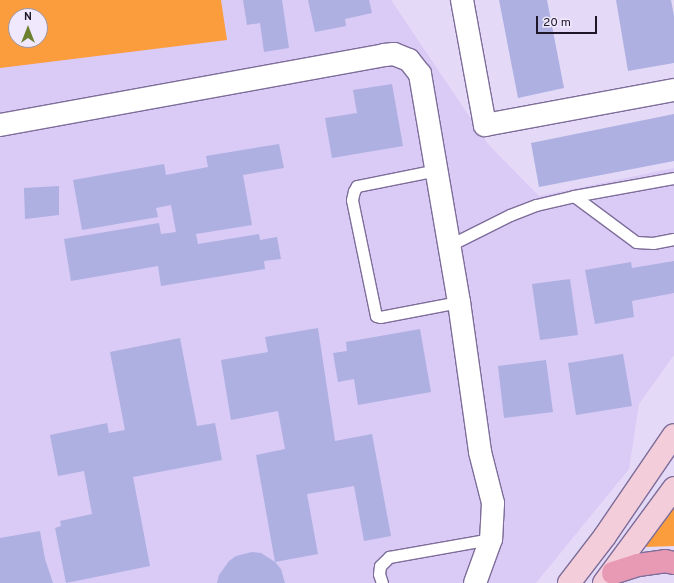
<!DOCTYPE html>
<style>
body{margin:0}
#map{position:relative;width:674px;height:583px;overflow:hidden;background:#e4daf8;font-family:Overpass,sans-serif}
div>[style]{position:absolute}
[style*='--x']{left:calc(var(--x)*1px);top:calc(var(--y)*1px);width:calc(var(--w)*1px);rotate:calc(var(--a)*1deg)}
.built>*{inset:0;background:#dacaf6}
.green>*{inset:0;background:#fb9c3d}
.building>*{inset:0;background:#adb0e1}
.roads{filter:drop-shadow(1px 0 #7d6d99) drop-shadow(-1px 0 #7d6d99) drop-shadow(0 1px #7d6d99) drop-shadow(0 -1px #7d6d99)}
.lane>*{height:11px;margin:-5.5px;padding:0 5.5px;transform-origin:5.5px;border-radius:5.5px;background:#fff}
.street>*{height:22px;margin:-11px;padding:0 11px;transform-origin:11px;border-radius:11px;background:#fff}
.secondary>*{height:22px;margin:-11px;padding:0 11px;transform-origin:11px;border-radius:11px;background:#f4cdda}
.primary>*{height:22px;margin:-11px;padding:0 11px;transform-origin:11px;border-radius:11px;background:#e89ab5}
span{translate:-50% -50%;white-space:nowrap;text-align:center;line-height:1.15;-webkit-text-stroke:3px #f0e9fd;paint-order:stroke}
.north{position:absolute;left:8px;top:8px;width:40px;height:40px;box-sizing:border-box;background:#f0e9fd;border:1px solid #9c95a8;border-radius:50%;rotate:0deg;font-size:11px;font-weight:700;line-height:16px;text-align:center;color:#1d1728}
.north::after{content:'';display:block;margin:auto;width:14px;height:18px;background:#6d8030;clip-path:polygon(50% 0,100% 100%,50% 72%,0 100%)}
.scale{position:absolute;left:536px;top:16px;width:61px;height:18px;box-sizing:border-box;border:2px solid #1d1728;border-top:0;padding-left:5px;font-size:12px;line-height:14px;white-space:nowrap;color:#1d1728;-webkit-text-stroke:3px #f0e9fd;paint-order:stroke}
</style>
<div id="map">
<div class="built">
<i style="clip-path:polygon(evenodd,0 0,391px 0,488px 144px,539px 196px,674px 168px,674px 355px,639px 404px,629px 469px,536px 583px,0 583px,0 0,16px 16px,40px 16px,40px 40px,16px 40px,16px 16px)"></i>
</div>
<div class="green">
<i style="clip-path:polygon(evenodd,0 0,221px 0,227px 40px,0 68px,0 0,16px 16px,40px 16px,40px 40px,16px 40px,16px 16px)"></i>
<i style="clip-path:polygon(674px 508px,674px 546px,645px 547px)"></i>
</div>
<div class="building">
<i style="clip-path:polygon(243px 0,282px 0,289px 48px,264px 52px,260px 23px,247px 25px)"></i>
<i style="clip-path:polygon(308px 0,369px 0,372px 13px,345px 19px,346px 26px,315px 32px)"></i>
<i style="clip-path:polygon(499px 0,547px 0,564px 88px,518px 98px)"></i>
<i style="clip-path:polygon(616px 0,671px 0,674px 16px,674px 63px,628px 71px)"></i>
<i style="clip-path:polygon(392px 84px,403px 146px,332px 158px,325px 118px,357px 113px,353px 90px)"></i>
<i style="clip-path:polygon(674px 114px,674px 161px,539px 187px,531px 143px)"></i>
<i style="clip-path:polygon(279px 144px,284px 168px,243px 175px,252px 225px,196px 234px,198px 244px,259px 234px,260px 240px,277px 237px,281px 259px,264px 261px,265px 269px,161px 286px,158px 266px,71px 281px,64px 239px,159px 223px,161px 234px,176px 232px,171px 205px,156px 208px,158px 217px,82px 230px,73px 180px,164px 164px,166px 175px,208px 167px,206px 156px)"></i>
<i style="clip-path:polygon(59px 186px,59px 215px,25px 219px,24px 188px)"></i>
<i style="clip-path:polygon(674px 261px,674px 293px,632px 301px,634px 317px,595px 324px,585px 270px,631px 262px,632px 268px)"></i>
<i style="clip-path:polygon(570px 279px,578px 335px,540px 340px,532px 284px)"></i>
<i style="clip-path:polygon(318px 328px,335px 441px,372px 434px,391px 536px,364px 541px,354px 486px,307px 494px,318px 554px,275px 562px,256px 455px,285px 449px,278px 411px,231px 420px,221px 360px,268px 352px,265px 337px)"></i>
<i style="clip-path:polygon(420px 329px,431px 392px,358px 405px,354px 379px,338px 382px,333px 353px,347px 351px,346px 342px)"></i>
<i style="clip-path:polygon(180px 338px,197px 426px,215px 423px,222px 460px,133px 477px,150px 566px,66px 583px,55px 528px,61px 526px,60px 521px,92px 514px,84px 471px,58px 476px,50px 435px,107px 423px,109px 433px,125px 430px,110px 352px)"></i>
<i style="clip-path:polygon(623px 354px,632px 406px,576px 415px,568px 363px)"></i>
<i style="clip-path:polygon(546px 360px,553px 412px,504px 418px,498px 366px)"></i>
<i style="clip-path:polygon(40px 531px,45px 559px,53px 583px,0 583px,0 538px)"></i>
<i style="clip-path:polygon(252px 552px,261px 553px,275px 562px,281px 569px,285px 583px,217px 583px,219px 575px,229px 561px,236px 556px)"></i>
</div>
<div class="roads">
<div class="lane">
<i style="--x:437;--y:170;--w:82;--a:168.7"></i>
<i style="--x:357;--y:186;--w:6;--a:121"></i>
<i style="--x:354;--y:191;--w:9;--a:103"></i>
<i style="--x:352;--y:200;--w:118;--a:78.3"></i>
<i style="--x:376;--y:316;--w:4;--a:14"></i>
<i style="--x:380;--y:317;--w:80;--a:-10.8"></i>
<i style="--x:574;--y:196;--w:77;--a:36.6"></i>
<i style="--x:636;--y:242;--w:17;--a:3"></i>
<i style="--x:653;--y:243;--w:21;--a:-11"></i>
<i style="--x:450;--y:245;--w:67;--a:-26.6"></i>
<i style="--x:510;--y:215;--w:28;--a:-21"></i>
<i style="--x:536;--y:205;--w:39;--a:-13"></i>
<i style="--x:574;--y:196;--w:102;--a:-10.2"></i>
<i style="--x:382;--y:583;--w:9;--a:-108"></i>
<i style="--x:379;--y:574;--w:8;--a:-83"></i>
<i style="--x:380;--y:566;--w:13;--a:-45"></i>
<i style="--x:389;--y:557;--w:104;--a:-10"></i>
</div>
<div class="street">
<i style="--x:462;--y:0;--w:127;--a:79.6"></i>
<i style="--x:485;--y:125;--w:192;--a:-10.5"></i>
<i style="--x:0;--y:125;--w:390;--a:-10.3"></i>
<i style="--x:384;--y:55;--w:10;--a:-6"></i>
<i style="--x:394;--y:54;--w:16;--a:22"></i>
<i style="--x:409;--y:60;--w:18;--a:52"></i>
<i style="--x:420;--y:74;--w:231;--a:80.3"></i>
<i style="--x:459;--y:302;--w:151;--a:82"></i>
<i style="--x:480;--y:452;--w:53;--a:75.7"></i>
<i style="--x:493;--y:503;--w:36;--a:93"></i>
<i style="--x:491;--y:539;--w:47;--a:110"></i>
</div>
<div class="secondary">
<i style="--x:569;--y:583;--w:59;--a:-52.5"></i>
<i style="--x:605;--y:536;--w:122;--a:-55.7"></i>
<i style="--x:604;--y:583;--w:118;--a:-53.6"></i>
</div>
<div class="primary">
<i style="--x:613;--y:573;--w:26;--a:-18"></i>
<i style="--x:638;--y:565;--w:27;--a:-8"></i>
<i style="--x:665;--y:561;--w:9;--a:13"></i>
</div>
</div>
<div class="north">N</div>
<div class="scale">20 m</div>
</div>
